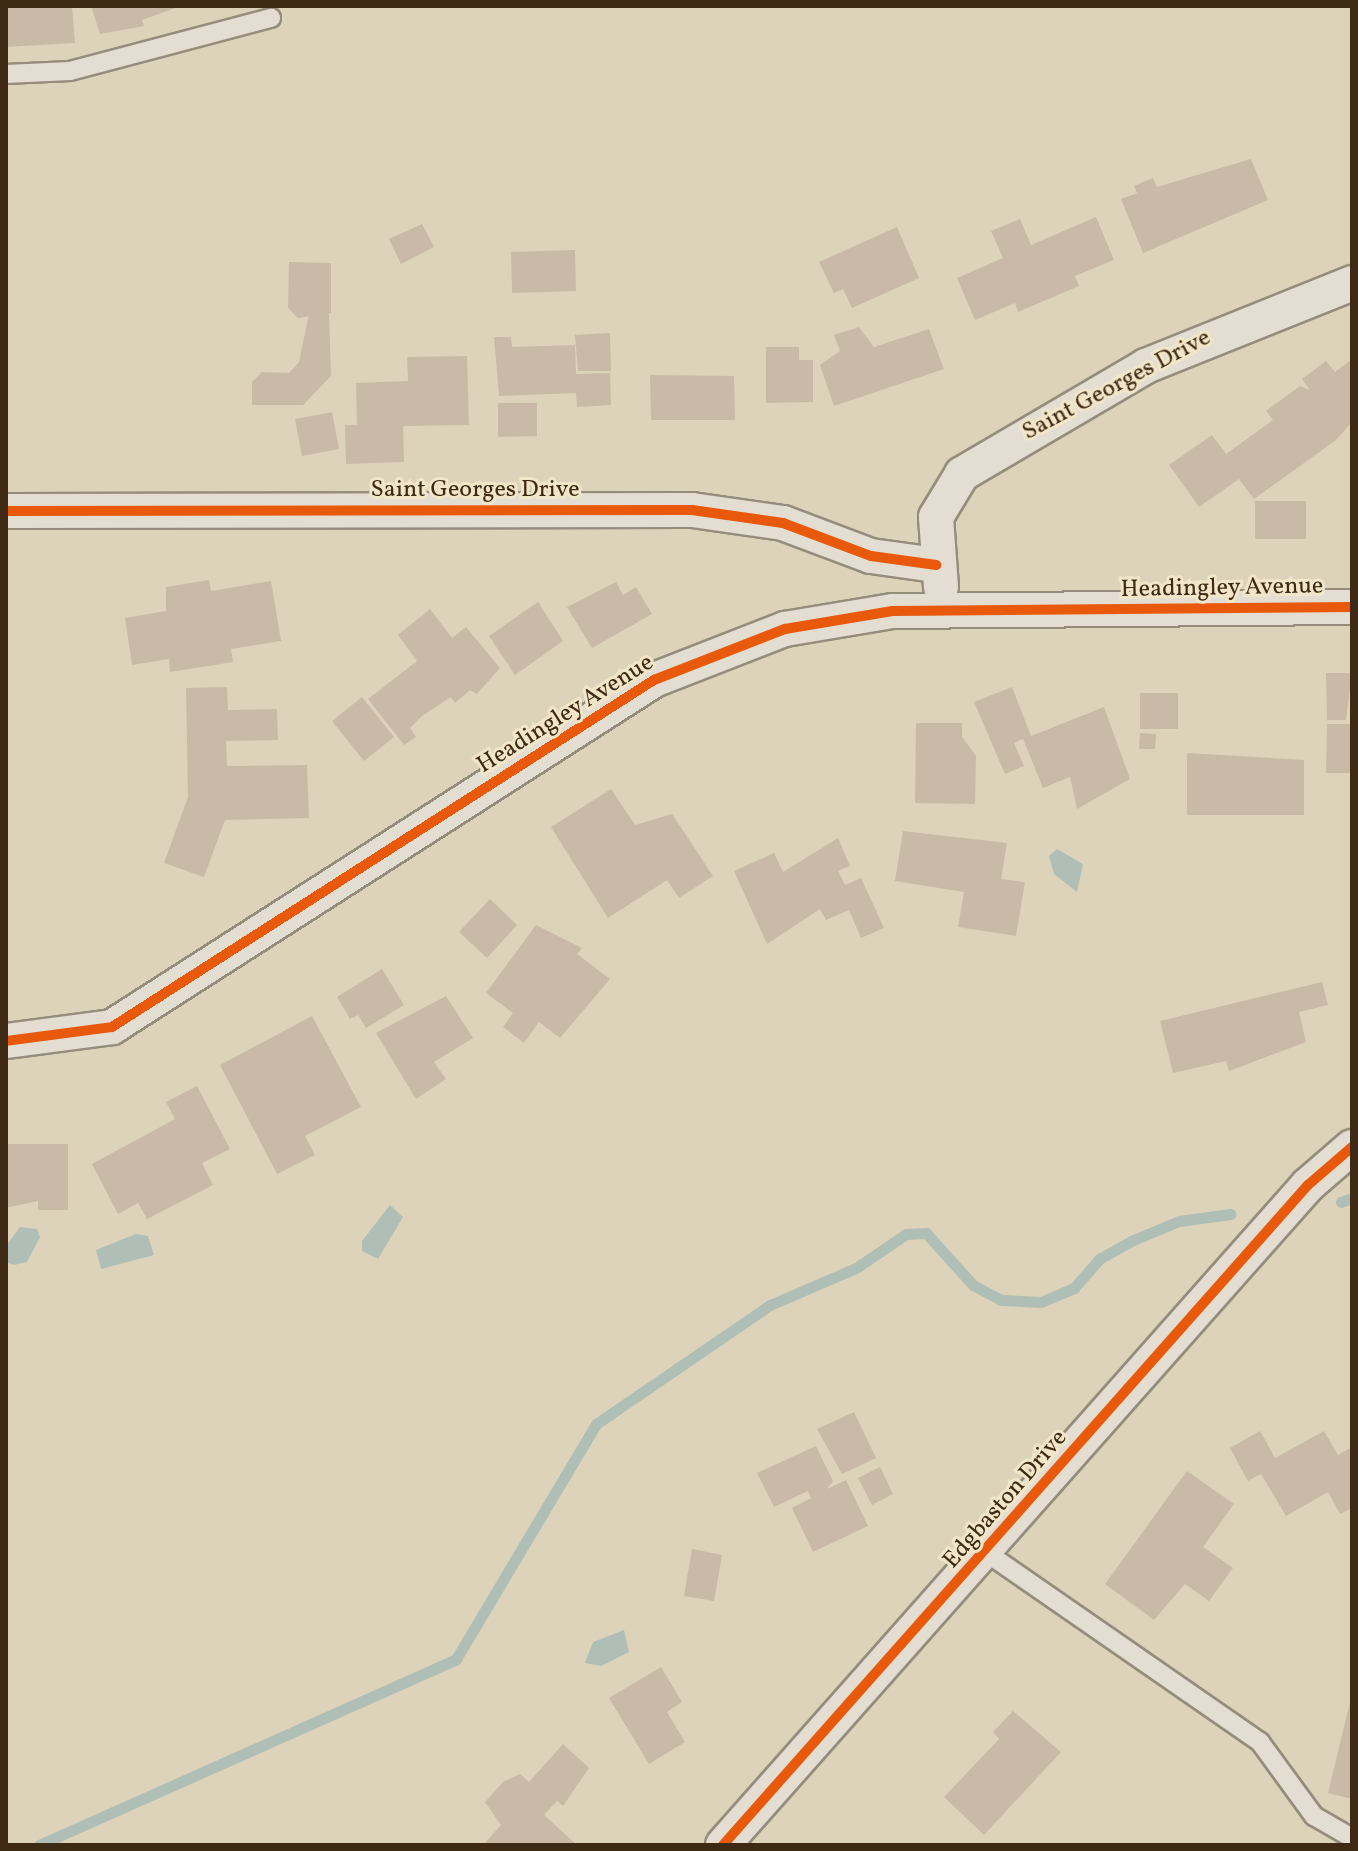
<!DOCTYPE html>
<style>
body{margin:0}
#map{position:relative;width:1358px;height:1851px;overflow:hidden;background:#ddd3ba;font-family:Vollkorn,serif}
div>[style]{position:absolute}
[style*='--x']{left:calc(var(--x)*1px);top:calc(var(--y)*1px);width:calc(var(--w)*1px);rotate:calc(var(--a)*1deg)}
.water>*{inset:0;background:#b0bfb6}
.stream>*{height:11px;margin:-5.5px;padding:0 5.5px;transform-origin:5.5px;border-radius:5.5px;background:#b0bfb6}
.building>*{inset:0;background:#c8baa7}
.roads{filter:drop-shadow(2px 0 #958d7c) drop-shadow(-2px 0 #958d7c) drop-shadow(0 2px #958d7c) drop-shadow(0 -2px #958d7c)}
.service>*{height:18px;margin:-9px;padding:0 9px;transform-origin:9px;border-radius:9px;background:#e4ded2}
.minor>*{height:34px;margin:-17px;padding:0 17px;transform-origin:17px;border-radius:17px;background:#e4ded2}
.cycleway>*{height:10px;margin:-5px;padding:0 5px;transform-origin:5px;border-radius:5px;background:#e8590c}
span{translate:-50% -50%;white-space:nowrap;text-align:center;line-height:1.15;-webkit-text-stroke:6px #f2e6c9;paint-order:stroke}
.street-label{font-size:24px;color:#3e2a14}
.frame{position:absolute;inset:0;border:8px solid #3e2a14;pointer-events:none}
</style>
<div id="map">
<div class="water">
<i style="clip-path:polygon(1057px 849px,1083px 864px,1077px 892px,1054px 874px,1049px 856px)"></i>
<i style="clip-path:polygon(390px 1205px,403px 1217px,378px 1259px,362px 1251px,362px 1241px)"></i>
<i style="clip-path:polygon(20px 1227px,37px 1229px,40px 1237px,27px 1262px,14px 1265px,6px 1262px,6px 1246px)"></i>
<i style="clip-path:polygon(136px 1234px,148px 1236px,154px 1255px,101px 1269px,96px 1250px)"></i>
<i style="clip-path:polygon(624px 1630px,629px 1652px,601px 1666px,585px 1663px,593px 1642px)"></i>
</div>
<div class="stream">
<i style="--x:1341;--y:1202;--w:12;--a:-20"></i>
<i style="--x:39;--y:1845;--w:457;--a:-24"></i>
<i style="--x:456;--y:1659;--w:274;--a:-59.2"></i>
<i style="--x:596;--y:1424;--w:211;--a:-34.4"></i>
<i style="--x:770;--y:1305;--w:94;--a:-23.3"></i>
<i style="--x:856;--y:1268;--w:60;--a:-34.2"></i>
<i style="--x:906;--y:1234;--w:20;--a:-3"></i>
<i style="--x:926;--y:1233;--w:70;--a:47.9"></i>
<i style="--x:973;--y:1285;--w:32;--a:28"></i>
<i style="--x:1001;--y:1300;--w:40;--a:2.9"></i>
<i style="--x:1041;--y:1302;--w:36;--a:-23"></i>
<i style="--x:1074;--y:1288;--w:38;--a:-49"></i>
<i style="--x:1099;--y:1259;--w:37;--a:-29"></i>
<i style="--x:1131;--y:1241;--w:52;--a:-22.6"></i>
<i style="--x:1179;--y:1221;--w:52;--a:-7.7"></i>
</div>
<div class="building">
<i style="clip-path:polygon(6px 6px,72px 6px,75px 43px,6px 47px)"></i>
<i style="clip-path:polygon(91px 6px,181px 6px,142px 20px,144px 26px,100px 34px)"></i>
<i style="clip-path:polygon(1251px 159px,1268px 200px,1143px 253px,1121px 199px,1137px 193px,1134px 186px,1153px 178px,1157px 187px)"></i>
<i style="clip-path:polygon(1096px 217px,1114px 260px,1075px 276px,1079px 286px,1018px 312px,1015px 303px,975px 320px,957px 278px,1003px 258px,991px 231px,1020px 219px,1031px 245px)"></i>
<i style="clip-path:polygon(422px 224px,434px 247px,401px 264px,389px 239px)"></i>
<i style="clip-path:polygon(897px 227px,919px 278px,852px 308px,843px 289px,834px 293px,819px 262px)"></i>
<i style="clip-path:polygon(575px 250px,576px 291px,512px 293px,511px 252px)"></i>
<i style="clip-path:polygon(289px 262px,331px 263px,331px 313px,298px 318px,288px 308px)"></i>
<i style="clip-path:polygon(329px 313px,331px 376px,303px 405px,252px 405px,252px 382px,262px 372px,289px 373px,299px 362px,309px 314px)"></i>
<i style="clip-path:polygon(859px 327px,874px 347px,929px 329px,944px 369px,834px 406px,820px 365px,840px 351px,834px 335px)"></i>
<i style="clip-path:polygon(610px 333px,611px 371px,578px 371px,575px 335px)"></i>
<i style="clip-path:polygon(494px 337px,511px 337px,512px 347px,575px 345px,576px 374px,610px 373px,611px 405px,577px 407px,576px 393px,499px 396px)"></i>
<i style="clip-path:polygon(766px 347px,799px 347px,799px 360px,813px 360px,813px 402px,766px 403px)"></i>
<i style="clip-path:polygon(467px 356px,469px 425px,403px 426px,404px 462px,346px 464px,345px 425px,357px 425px,356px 383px,408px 381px,407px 357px)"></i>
<i style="clip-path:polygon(1352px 359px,1352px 422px,1336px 440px,1254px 499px,1239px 479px,1199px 507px,1169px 465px,1212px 435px,1226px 454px,1273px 420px,1266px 411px,1300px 386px,1310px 390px,1302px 379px,1326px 361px,1335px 372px)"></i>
<i style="clip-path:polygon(650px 375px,734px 376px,735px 420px,651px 420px)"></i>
<i style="clip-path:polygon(498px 403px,537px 403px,537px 436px,498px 437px)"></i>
<i style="clip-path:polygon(332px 412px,339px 449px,302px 456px,295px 419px)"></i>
<i style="clip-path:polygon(1255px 501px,1306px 501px,1306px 539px,1255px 539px)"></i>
<i style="clip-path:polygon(209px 580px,211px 591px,271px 581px,281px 641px,231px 649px,233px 662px,170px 672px,169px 659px,132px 665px,125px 618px,166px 611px,166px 587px)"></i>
<i style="clip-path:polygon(616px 582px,623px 595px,636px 587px,652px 614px,592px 648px,567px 607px)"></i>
<i style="clip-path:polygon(538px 602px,563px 641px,515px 675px,489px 636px)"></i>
<i style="clip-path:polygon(430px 609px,452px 638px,466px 627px,500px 668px,477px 694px,470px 690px,455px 703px,451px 697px,422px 716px,410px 728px,416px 737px,404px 745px,368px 699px,417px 661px,398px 635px)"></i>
<i style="clip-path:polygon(1326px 673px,1352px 673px,1346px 720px,1327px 720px)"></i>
<i style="clip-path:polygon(227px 687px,228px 710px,277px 709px,278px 740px,226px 741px,227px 766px,307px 765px,309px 818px,225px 820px,204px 877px,164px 863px,188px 797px,186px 688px)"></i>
<i style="clip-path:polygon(1012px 687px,1031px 736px,1104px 707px,1130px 779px,1077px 809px,1070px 777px,1043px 788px,1023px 739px,1014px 743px,1024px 766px,1005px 774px,974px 702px)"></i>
<i style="clip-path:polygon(1140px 693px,1178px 693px,1178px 729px,1140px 729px)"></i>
<i style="clip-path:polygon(362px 697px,394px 737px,364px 761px,332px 721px)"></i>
<i style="clip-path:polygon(916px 723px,962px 723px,962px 737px,976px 756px,975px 804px,915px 803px)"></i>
<i style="clip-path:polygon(1327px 724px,1352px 724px,1352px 773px,1326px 773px)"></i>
<i style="clip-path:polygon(1140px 733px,1156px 734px,1155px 749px,1139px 749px)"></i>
<i style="clip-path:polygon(1187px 753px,1304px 760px,1304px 815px,1187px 815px)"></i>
<i style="clip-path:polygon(611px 789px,635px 825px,672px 814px,713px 876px,679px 898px,667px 880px,608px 918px,551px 827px)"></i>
<i style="clip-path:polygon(903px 831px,1007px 843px,1001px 879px,1025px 882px,1016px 936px,958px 927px,964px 892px,895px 881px)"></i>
<i style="clip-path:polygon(838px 838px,850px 866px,838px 871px,845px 885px,861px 878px,884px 928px,861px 938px,849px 910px,826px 920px,820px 909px,767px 944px,734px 871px,774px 853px,783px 872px)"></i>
<i style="clip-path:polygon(490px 899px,517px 925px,487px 958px,459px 932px)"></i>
<i style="clip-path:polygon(536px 925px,582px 948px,577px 954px,610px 979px,560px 1038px,539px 1022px,524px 1043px,503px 1027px,513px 1013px,486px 993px)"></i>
<i style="clip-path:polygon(382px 969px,404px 1005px,366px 1028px,358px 1015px,350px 1019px,337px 997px)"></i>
<i style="clip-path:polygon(1322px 982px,1328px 1005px,1299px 1012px,1306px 1042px,1229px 1071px,1226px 1061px,1173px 1073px,1160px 1021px)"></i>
<i style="clip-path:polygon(446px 996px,473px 1038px,434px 1062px,446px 1079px,416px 1099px,376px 1033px)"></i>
<i style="clip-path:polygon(312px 1016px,361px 1107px,305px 1136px,315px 1155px,277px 1174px,220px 1065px)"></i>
<i style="clip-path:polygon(197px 1086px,230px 1149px,202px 1163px,213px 1185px,147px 1219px,138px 1203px,118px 1214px,92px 1164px,175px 1119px,166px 1102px)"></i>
<i style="clip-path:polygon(6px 1144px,68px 1144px,68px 1210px,38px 1210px,38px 1201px,6px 1208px)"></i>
<i style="clip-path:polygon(854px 1412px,876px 1458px,842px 1474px,817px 1429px)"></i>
<i style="clip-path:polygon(1260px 1431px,1275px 1458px,1324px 1431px,1338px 1455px,1352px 1447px,1352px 1508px,1340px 1514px,1328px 1492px,1286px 1516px,1261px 1474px,1248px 1481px,1230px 1448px)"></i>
<i style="clip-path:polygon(816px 1446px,833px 1481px,827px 1489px,846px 1480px,868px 1526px,813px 1552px,792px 1508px,811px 1498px,808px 1491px,774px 1507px,757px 1473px)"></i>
<i style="clip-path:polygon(880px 1467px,893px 1494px,872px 1505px,858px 1478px)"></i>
<i style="clip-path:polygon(1187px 1471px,1234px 1504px,1203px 1547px,1233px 1568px,1209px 1601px,1185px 1584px,1154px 1620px,1105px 1584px)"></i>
<i style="clip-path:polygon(692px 1549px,722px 1555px,714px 1601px,684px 1596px)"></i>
<i style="clip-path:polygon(661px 1667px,682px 1702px,667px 1712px,685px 1742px,649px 1764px,609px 1698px)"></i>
<i style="clip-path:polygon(1351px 1698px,1352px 1698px,1352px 1799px,1328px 1793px)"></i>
<i style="clip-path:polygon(1013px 1711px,1061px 1752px,984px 1835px,944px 1797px,999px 1739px,993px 1732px)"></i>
<i style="clip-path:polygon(563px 1744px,589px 1768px,563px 1806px,557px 1801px,544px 1815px,577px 1845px,483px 1845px,501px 1825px,485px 1802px,503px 1782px,520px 1774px,529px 1782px)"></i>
</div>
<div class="roads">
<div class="service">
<i style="--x:6;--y:74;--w:64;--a:-2.7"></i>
<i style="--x:70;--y:71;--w:208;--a:-14.8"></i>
<i style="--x:987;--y:1553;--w:332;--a:34.7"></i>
<i style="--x:1260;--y:1742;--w:92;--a:53.9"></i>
<i style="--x:1314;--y:1816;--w:44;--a:30.1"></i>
</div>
<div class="minor">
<i style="--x:6;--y:511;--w:686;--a:-0.08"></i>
<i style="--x:692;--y:510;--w:92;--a:8.1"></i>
<i style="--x:783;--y:523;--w:94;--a:20.6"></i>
<i style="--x:871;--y:556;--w:66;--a:7.9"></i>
<i style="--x:941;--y:587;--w:70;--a:-94.1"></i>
<i style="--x:936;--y:517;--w:50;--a:-58.8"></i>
<i style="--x:962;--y:474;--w:213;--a:-30.4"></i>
<i style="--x:1146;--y:366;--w:222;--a:-21.9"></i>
<i style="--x:6;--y:1041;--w:107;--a:-7.5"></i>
<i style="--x:112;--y:1027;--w:644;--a:-32.63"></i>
<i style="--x:654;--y:680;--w:141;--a:-21.3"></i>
<i style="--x:785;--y:629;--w:109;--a:-9.5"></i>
<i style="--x:893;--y:611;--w:459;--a:-0.5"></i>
<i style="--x:723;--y:1845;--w:882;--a:-48.45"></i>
<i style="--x:1308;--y:1185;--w:58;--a:-40.8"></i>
</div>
</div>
<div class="cycleway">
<i style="--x:6;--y:511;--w:686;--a:-0.08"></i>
<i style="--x:692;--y:510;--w:92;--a:8.1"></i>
<i style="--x:783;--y:523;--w:94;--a:20.6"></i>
<i style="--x:871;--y:556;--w:66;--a:7.9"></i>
<i style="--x:6;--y:1041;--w:107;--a:-7.5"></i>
<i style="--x:112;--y:1027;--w:644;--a:-32.63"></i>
<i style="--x:654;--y:680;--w:141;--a:-21.3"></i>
<i style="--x:785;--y:629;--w:109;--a:-9.5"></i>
<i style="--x:893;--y:611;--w:459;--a:-0.5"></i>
<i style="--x:723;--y:1845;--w:882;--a:-48.45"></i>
<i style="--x:1308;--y:1185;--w:58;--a:-40.8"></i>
</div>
<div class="street-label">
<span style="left:1117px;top:386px;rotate:-28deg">Saint Georges Drive</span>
<span style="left:475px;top:491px">Saint Georges Drive</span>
<span style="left:1222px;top:589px;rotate:-1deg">Headingley Avenue</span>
<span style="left:566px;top:715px;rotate:-32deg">Headingley Avenue</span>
<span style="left:1006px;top:1500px;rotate:-49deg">Edgbaston Drive</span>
</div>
<div class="frame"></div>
</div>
